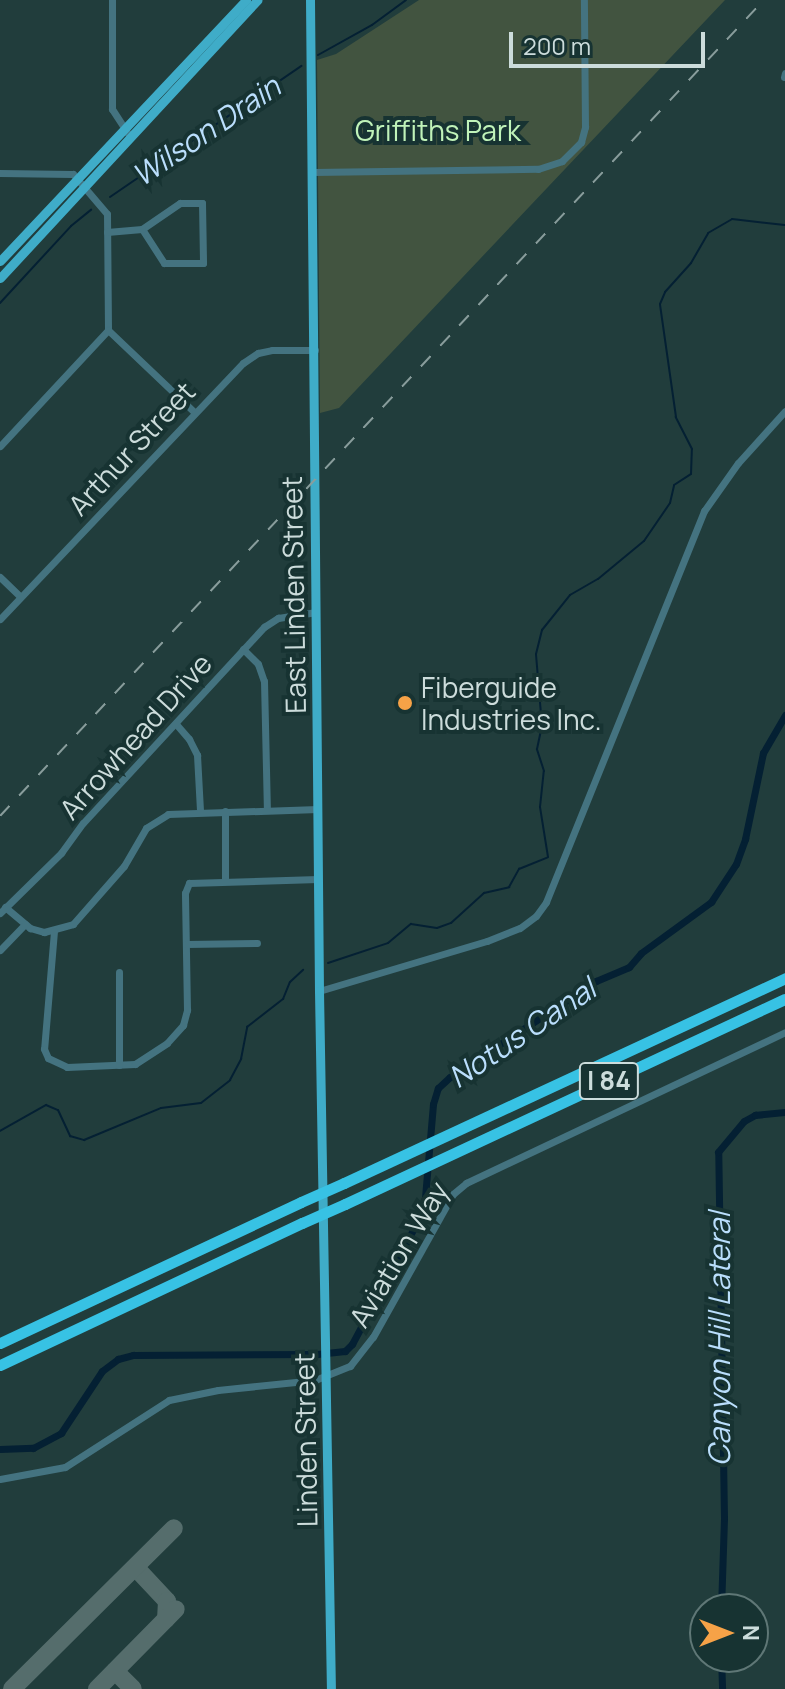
<!DOCTYPE html>
<style>
body{margin:0}
#map{position:relative;width:785px;height:1689px;overflow:hidden;background:#213d3c;font-family:Manrope,sans-serif}
div>[style]{position:absolute}
[style*='--x']{left:calc(var(--x)*1px);top:calc(var(--y)*1px);width:calc(var(--w)*1px);rotate:calc(var(--a)*1deg)}
.green>*{inset:0;background:#425440}
.stream>*{height:2px;margin:-1px;padding:0 1px;transform-origin:1px;border-radius:1px;background:#042033}
.canal>*{height:7px;margin:-3.5px;padding:0 3.5px;transform-origin:3.5px;border-radius:3.5px;background:#042033}
.taxiway>*{height:18px;margin:-9px;padding:0 9px;transform-origin:9px;border-radius:9px;background:#556d6c}
.minor>*{height:7px;margin:-3.5px;padding:0 3.5px;transform-origin:3.5px;border-radius:3.5px;background:#447380}
.major>*{height:9px;margin:-4.5px;padding:0 4.5px;transform-origin:4.5px;border-radius:4.5px;background:#3facc8}
.highway>*{height:11px;margin:-5.5px;padding:0 5.5px;transform-origin:5.5px;border-radius:5.5px;background:#37c2e4}
.rail>*{height:2px;margin-top:-1px;transform-origin:0;background:repeating-linear-gradient(90deg,#899d9c 0 14px,transparent 0 28px)}
.highway-bridge>*{height:11px;margin:-5.5px;padding:0 5.5px;transform-origin:5.5px;border-radius:5.5px;background:#37c2e4}
.dots>*{width:22px;height:22px;translate:-50% -50%;box-sizing:border-box;border:4px solid #173332;border-radius:50%}
span{translate:-50% -50%;white-space:nowrap;text-align:center;line-height:1.15;-webkit-text-stroke:8px #173332;paint-order:stroke}
.shield-label span{padding:2px 6px;background:#173332;border:2px solid;border-radius:6px;-webkit-text-stroke-width:0}
.shield-label{font-size:26px;color:#ccdcdb;font-weight:700}
.park-label{font-size:28px;color:#c0f3b9}
.street-label{font-size:28px;color:#ccdcdb}
.poi-label{font-size:28px;color:#ccdcdb}
.left{translate:0 -50%;text-align:left}
.water-label{font-size:30px;color:#badefc;font-style:italic}
.north{position:absolute;left:689px;top:1593px;width:80px;height:80px;box-sizing:border-box;background:#173332;border:2px solid #5f7776;border-radius:50%;rotate:90deg;font-size:22px;font-weight:700;line-height:32px;text-align:center;color:#ccdcdb}
.north::after{content:'';display:block;margin:auto;width:28px;height:36px;background:#f6a247;clip-path:polygon(50% 0,100% 100%,50% 72%,0 100%)}
.scale{position:absolute;left:509px;top:32px;width:196px;height:36px;box-sizing:border-box;border:4px solid #ccdcdb;border-top:0;padding-left:10px;font-size:24px;line-height:28px;white-space:nowrap;color:#ccdcdb;-webkit-text-stroke:6px #173332;paint-order:stroke}
</style>
<div id="map">
<div class="green">
<i style="clip-path:polygon(419px 0,725px 0,339px 408px,320px 413px,317px 60px,336px 54px)"></i>
</div>
<div class="stream">
<i style="--x:318;--y:55;--w:62;--a:-29.1"></i>
<i style="--x:372;--y:25;--w:42;--a:-36.3"></i>
<i style="--x:110;--y:197;--w:232;--a:-34.4"></i>
<i style="--x:0;--y:303;--w:105;--a:-47.3"></i>
<i style="--x:71;--y:226;--w:26;--a:-39"></i>
<i style="--x:328;--y:963;--w:63;--a:-18.4"></i>
<i style="--x:388;--y:943;--w:30;--a:-40"></i>
<i style="--x:411;--y:924;--w:26;--a:9"></i>
<i style="--x:437;--y:928;--w:15;--a:-20"></i>
<i style="--x:451;--y:923;--w:45;--a:-42.3"></i>
<i style="--x:484;--y:893;--w:26;--a:-13"></i>
<i style="--x:509;--y:887;--w:21;--a:-61"></i>
<i style="--x:519;--y:869;--w:31;--a:-22"></i>
<i style="--x:548;--y:857;--w:51;--a:-99.1"></i>
<i style="--x:540;--y:807;--w:36;--a:-84"></i>
<i style="--x:544;--y:771;--w:23;--a:-108"></i>
<i style="--x:537;--y:749;--w:24;--a:-78"></i>
<i style="--x:542;--y:726;--w:72;--a:-94.8"></i>
<i style="--x:536;--y:654;--w:25;--a:-76"></i>
<i style="--x:542;--y:630;--w:45;--a:-51.3"></i>
<i style="--x:570;--y:595;--w:32;--a:-30"></i>
<i style="--x:598;--y:579;--w:60;--a:-39.6"></i>
<i style="--x:644;--y:541;--w:46;--a:-55.6"></i>
<i style="--x:670;--y:503;--w:18;--a:-77"></i>
<i style="--x:674;--y:485;--w:20;--a:-33"></i>
<i style="--x:691;--y:474;--w:25;--a:-88"></i>
<i style="--x:692;--y:449;--w:36;--a:-117"></i>
<i style="--x:676;--y:417;--w:114;--a:-98.1"></i>
<i style="--x:660;--y:304;--w:13;--a:-67"></i>
<i style="--x:665;--y:292;--w:39;--a:-48"></i>
<i style="--x:691;--y:263;--w:34;--a:-60"></i>
<i style="--x:708;--y:233;--w:28;--a:-30"></i>
<i style="--x:732;--y:219;--w:53;--a:6.5"></i>
<i style="--x:0;--y:1131;--w:53;--a:-29.5"></i>
<i style="--x:46;--y:1105;--w:13;--a:23"></i>
<i style="--x:58;--y:1110;--w:29;--a:65"></i>
<i style="--x:70;--y:1136;--w:15;--a:16"></i>
<i style="--x:84;--y:1140;--w:83;--a:-22.6"></i>
<i style="--x:161;--y:1108;--w:40;--a:-7.1"></i>
<i style="--x:201;--y:1103;--w:37;--a:-38"></i>
<i style="--x:230;--y:1080;--w:24;--a:-62"></i>
<i style="--x:241;--y:1059;--w:33;--a:-79"></i>
<i style="--x:247;--y:1027;--w:46;--a:-37.9"></i>
<i style="--x:283;--y:999;--w:18;--a:-68"></i>
<i style="--x:290;--y:982;--w:18;--a:-43"></i>
</div>
<div class="canal">
<i style="--x:0;--y:1449;--w:33;--a:-2"></i>
<i style="--x:33;--y:1448;--w:32;--a:-28"></i>
<i style="--x:61;--y:1433;--w:74;--a:-56.5"></i>
<i style="--x:102;--y:1371;--w:20;--a:-37"></i>
<i style="--x:118;--y:1359;--w:16;--a:-15"></i>
<i style="--x:133;--y:1355;--w:184;--a:-0.3"></i>
<i style="--x:317;--y:1354;--w:28;--a:-6"></i>
<i style="--x:345;--y:1351;--w:10;--a:-45"></i>
<i style="--x:352;--y:1344;--w:153;--a:-61.9"></i>
<i style="--x:424;--y:1209;--w:105;--a:-85.1"></i>
<i style="--x:433;--y:1104;--w:17;--a:-73"></i>
<i style="--x:438;--y:1088;--w:16;--a:-43"></i>
<i style="--x:450;--y:1077;--w:175;--a:-33.3"></i>
<i style="--x:596;--y:981;--w:36;--a:-23"></i>
<i style="--x:629;--y:967;--w:18;--a:-49"></i>
<i style="--x:641;--y:953;--w:87;--a:-36.1"></i>
<i style="--x:711;--y:902;--w:45;--a:-56.7"></i>
<i style="--x:736;--y:864;--w:27;--a:-70"></i>
<i style="--x:745;--y:839;--w:88;--a:-78.2"></i>
<i style="--x:763;--y:753;--w:44;--a:-59.9"></i>
<i style="--x:721;--y:1609;--w:91;--a:-88.1"></i>
<i style="--x:724;--y:1518;--w:366;--a:-90.9"></i>
<i style="--x:718;--y:1152;--w:40;--a:-50"></i>
<i style="--x:744;--y:1121;--w:13;--a:-29"></i>
<i style="--x:755;--y:1115;--w:30;--a:-6"></i>
<i style="--x:721;--y:1657;--w:32;--a:88"></i>
</div>
<div class="taxiway">
<i style="--x:136;--y:1568;--w:45;--a:46.8"></i>
<i style="--x:167;--y:1601;--w:18;--a:93"></i>
<i style="--x:115;--y:1671;--w:25;--a:45"></i>
<i style="--x:12;--y:1689;--w:228;--a:-44.8"></i>
<i style="--x:97;--y:1689;--w:112;--a:-45.4"></i>
</div>
<div class="minor">
<i style="--x:112;--y:0;--w:109;--a:90"></i>
<i style="--x:112;--y:109;--w:33;--a:57"></i>
<i style="--x:784;--y:77;--w:4;--a:-76"></i>
<i style="--x:313;--y:172;--w:225;--a:-0.8"></i>
<i style="--x:538;--y:169;--w:25;--a:-18"></i>
<i style="--x:562;--y:161;--w:27;--a:-45"></i>
<i style="--x:581;--y:142;--w:16;--a:-75"></i>
<i style="--x:585;--y:127;--w:127;--a:-90.5"></i>
<i style="--x:0;--y:173;--w:73;--a:0.8"></i>
<i style="--x:73;--y:174;--w:52;--a:49.6"></i>
<i style="--x:107;--y:214;--w:116;--a:89.5"></i>
<i style="--x:108;--y:330;--w:119;--a:43.6"></i>
<i style="--x:180;--y:203;--w:22;--a:0"></i>
<i style="--x:202;--y:203;--w:60;--a:89"></i>
<i style="--x:203;--y:263;--w:39;--a:180"></i>
<i style="--x:164;--y:263;--w:40;--a:-122.9"></i>
<i style="--x:142;--y:229;--w:46;--a:-34.4"></i>
<i style="--x:107;--y:232;--w:35;--a:-5"></i>
<i style="--x:0;--y:446;--w:158;--a:-47"></i>
<i style="--x:0;--y:577;--w:28;--a:44"></i>
<i style="--x:0;--y:619;--w:353;--a:-46.5"></i>
<i style="--x:243;--y:363;--w:18;--a:-34"></i>
<i style="--x:258;--y:353;--w:14;--a:-12"></i>
<i style="--x:272;--y:350;--w:43;--a:0"></i>
<i style="--x:243;--y:649;--w:21;--a:45"></i>
<i style="--x:258;--y:664;--w:18;--a:71"></i>
<i style="--x:264;--y:681;--w:129;--a:88.7"></i>
<i style="--x:176;--y:724;--w:20;--a:49"></i>
<i style="--x:189;--y:739;--w:18;--a:63"></i>
<i style="--x:197;--y:755;--w:56;--a:86.9"></i>
<i style="--x:225;--y:811;--w:68;--a:90"></i>
<i style="--x:5;--y:907;--w:33;--a:40"></i>
<i style="--x:30;--y:928;--w:15;--a:16"></i>
<i style="--x:44;--y:932;--w:30;--a:-15"></i>
<i style="--x:73;--y:924;--w:77;--a:-48.7"></i>
<i style="--x:124;--y:866;--w:44;--a:-59.9"></i>
<i style="--x:146;--y:828;--w:26;--a:-32"></i>
<i style="--x:168;--y:814;--w:150;--a:-1.9"></i>
<i style="--x:0;--y:913;--w:86;--a:-44.5"></i>
<i style="--x:61;--y:853;--w:37;--a:-54"></i>
<i style="--x:83;--y:823;--w:267;--a:-47.3"></i>
<i style="--x:264;--y:627;--w:17;--a:-33"></i>
<i style="--x:278;--y:618;--w:37;--a:-9"></i>
<i style="--x:54;--y:931;--w:118;--a:94.8"></i>
<i style="--x:44;--y:1049;--w:10;--a:66"></i>
<i style="--x:48;--y:1058;--w:21;--a:25"></i>
<i style="--x:67;--y:1067;--w:68;--a:-2.5"></i>
<i style="--x:135;--y:1064;--w:38;--a:-33"></i>
<i style="--x:167;--y:1043;--w:24;--a:-48"></i>
<i style="--x:183;--y:1025;--w:16;--a:-75"></i>
<i style="--x:187;--y:1010;--w:117;--a:-91"></i>
<i style="--x:185;--y:893;--w:11;--a:-68"></i>
<i style="--x:189;--y:883;--w:129;--a:-1.8"></i>
<i style="--x:186;--y:944;--w:71;--a:-0.8"></i>
<i style="--x:0;--y:950;--w:36;--a:-46"></i>
<i style="--x:119;--y:972;--w:93;--a:90"></i>
<i style="--x:319;--y:991;--w:175;--a:-16.6"></i>
<i style="--x:487;--y:941;--w:35;--a:-22"></i>
<i style="--x:520;--y:928;--w:20;--a:-37"></i>
<i style="--x:536;--y:916;--w:17;--a:-54"></i>
<i style="--x:546;--y:902;--w:422;--a:-68"></i>
<i style="--x:704;--y:511;--w:59;--a:-54.7"></i>
<i style="--x:738;--y:463;--w:70;--a:-47.9"></i>
<i style="--x:0;--y:1479;--w:66;--a:-10.5"></i>
<i style="--x:65;--y:1467;--w:124;--a:-32.8"></i>
<i style="--x:169;--y:1400;--w:50;--a:-11.5"></i>
<i style="--x:218;--y:1390;--w:98;--a:-5.9"></i>
<i style="--x:315;--y:1380;--w:38;--a:-22"></i>
<i style="--x:350;--y:1366;--w:37;--a:-52"></i>
<i style="--x:373;--y:1337;--w:164;--a:-60.8"></i>
<i style="--x:453;--y:1194;--w:17;--a:-40"></i>
<i style="--x:466;--y:1183;--w:353;--a:-25.3"></i>
</div>
<div class="major">
<i style="--x:310;--y:0;--w:991;--a:89.48"></i>
<i style="--x:319;--y:991;--w:698;--a:89.02"></i>
<i style="--x:0;--y:261;--w:359;--a:-46.7"></i>
<i style="--x:0;--y:278;--w:379;--a:-47.2"></i>
</div>
<div class="highway">
<i style="--x:344;--y:1183;--w:486;--a:-24.9"></i>
<i style="--x:345;--y:1204;--w:485;--a:-25"></i>
<i style="--x:0;--y:1343;--w:332;--a:-25.1"></i>
<i style="--x:0;--y:1365;--w:334;--a:-25.2"></i>
</div>
<div class="rail">
<i style="--x:0;--y:816;--w:1118;--a:-46.89"></i>
</div>
<div class="highway-bridge">
<i style="--x:301;--y:1202;--w:47;--a:-23.8"></i>
<i style="--x:302;--y:1223;--w:47;--a:-23.8"></i>
</div>
<div class="dots">
<i style="left:405px;top:703px;background:#f6a247"></i>
</div>
<div class="shield-label">
<span style="left:609px;top:1081px">I 84</span>
</div>
<div class="park-label">
<span style="left:438px;top:130px">Griffiths Park</span>
</div>
<div class="street-label">
<span style="left:131px;top:448px;rotate:-47deg">Arthur Street</span>
<span style="left:293px;top:595px;rotate:-91deg">East Linden Street</span>
<span style="left:135px;top:736px;rotate:-48deg">Arrowhead Drive</span>
<span style="left:398px;top:1254px;rotate:-59deg">Aviation Way</span>
<span style="left:305px;top:1440px;rotate:-91deg">Linden Street</span>
</div>
<div class="poi-label">
<span class="left" style="left:421px;top:703px">Fiberguide<br>Industries Inc.</span>
</div>
<div class="water-label">
<span style="left:206px;top:131px;rotate:-34deg">Wilson Drain</span>
<span style="left:522px;top:1033px;rotate:-34deg">Notus Canal</span>
<span style="left:719px;top:1339px;rotate:-90deg">Canyon Hill Lateral</span>
</div>
<div class="north">N</div>
<div class="scale">200 m</div>
</div>
